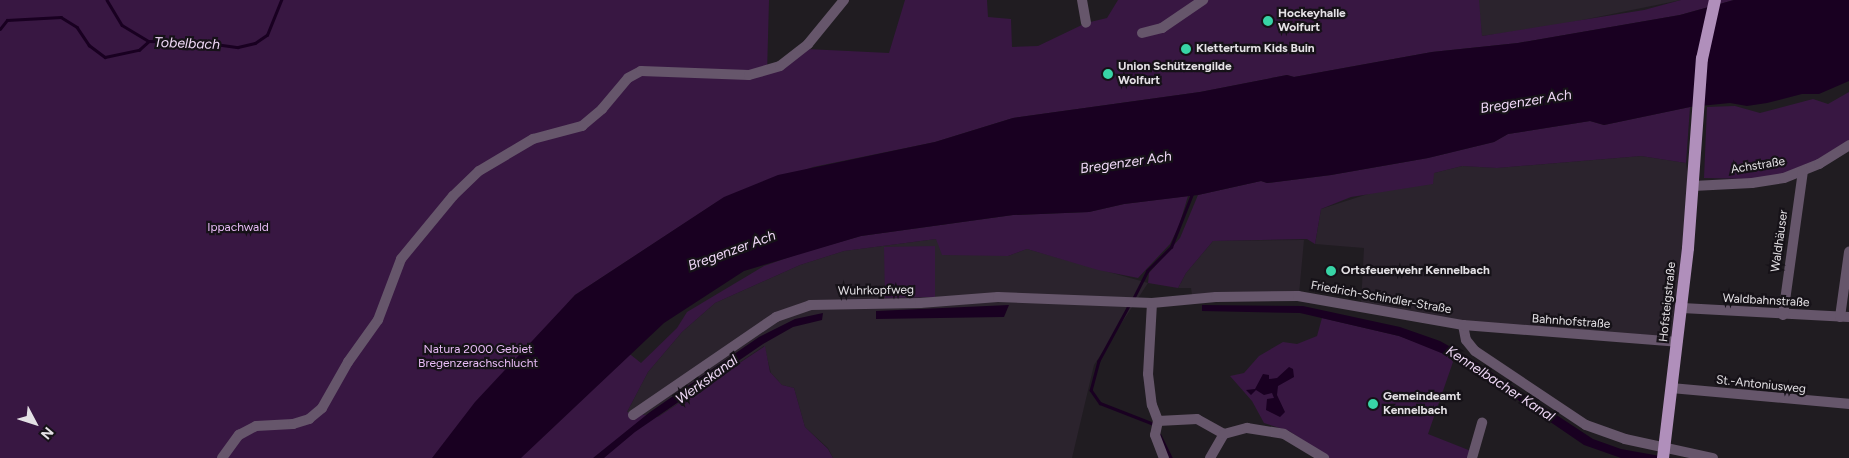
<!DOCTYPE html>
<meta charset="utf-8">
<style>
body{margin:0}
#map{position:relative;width:1849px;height:458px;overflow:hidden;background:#201c21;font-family:Figtree,sans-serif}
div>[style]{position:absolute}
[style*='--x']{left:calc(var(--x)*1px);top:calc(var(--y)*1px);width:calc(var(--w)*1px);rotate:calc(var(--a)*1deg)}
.built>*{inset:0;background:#2b232d}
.green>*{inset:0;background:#381742}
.water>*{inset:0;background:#190021}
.stream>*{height:2.5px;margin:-1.25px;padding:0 1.25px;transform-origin:1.25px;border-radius:1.25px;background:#190021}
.minor>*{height:10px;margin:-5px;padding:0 5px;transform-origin:5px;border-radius:5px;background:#66566b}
.major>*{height:12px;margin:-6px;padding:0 6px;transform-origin:6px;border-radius:6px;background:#b08fbb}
.dots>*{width:14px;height:14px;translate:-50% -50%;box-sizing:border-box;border:2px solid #161218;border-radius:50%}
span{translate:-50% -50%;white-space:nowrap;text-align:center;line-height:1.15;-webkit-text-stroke:4.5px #161218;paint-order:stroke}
.poi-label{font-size:12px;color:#e4e1e5;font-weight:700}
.left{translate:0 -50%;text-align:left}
.street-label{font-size:12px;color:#e4e1e5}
.park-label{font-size:12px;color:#e9bdf7}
.water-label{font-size:14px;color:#efd8f6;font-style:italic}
.north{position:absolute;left:10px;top:398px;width:50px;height:50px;-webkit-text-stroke:4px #161218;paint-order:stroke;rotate:130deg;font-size:14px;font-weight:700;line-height:20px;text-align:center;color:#e4e1e5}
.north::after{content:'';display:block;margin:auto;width:18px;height:22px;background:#e4e1e5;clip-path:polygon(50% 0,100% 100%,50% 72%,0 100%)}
</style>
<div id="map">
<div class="built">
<i style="clip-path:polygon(1478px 0,1681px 0,1548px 27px,1482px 36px)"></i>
<i style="clip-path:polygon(1641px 156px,1686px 163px,1688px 180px,1675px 339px,1485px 326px,1361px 304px,1364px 248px,1315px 244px,1321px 209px,1434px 173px,1462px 166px,1497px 168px)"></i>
<i style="clip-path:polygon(936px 239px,1008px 256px,1027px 249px,1148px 283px,1094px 365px,1072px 458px,833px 458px,828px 448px,805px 427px,794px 388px,782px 385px,771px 373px,764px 346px,658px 417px,627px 412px,648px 372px,682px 332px,715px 303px,800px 265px,844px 251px)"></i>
<i style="clip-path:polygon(1304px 240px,1299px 294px,1192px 295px,1191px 288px,1178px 288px,1186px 273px,1213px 241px)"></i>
</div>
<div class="green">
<i style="clip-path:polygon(0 0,769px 0,767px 74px,807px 49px,889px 53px,905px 0,987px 0,988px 17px,1011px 19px,1012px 47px,1038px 46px,1086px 23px,1107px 18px,1118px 0,1479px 0,1482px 36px,1644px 10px,1681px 0,1734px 0,1680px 15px,1518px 43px,1432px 52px,1294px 77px,1287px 75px,1200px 92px,1013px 118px,935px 142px,813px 167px,717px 202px,575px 295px,567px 304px,641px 363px,677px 328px,687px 312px,764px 266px,801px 253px,861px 236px,1013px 215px,1089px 212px,1124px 204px,1188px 196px,1179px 226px,1170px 244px,1138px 278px,1098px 270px,1027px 249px,1008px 256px,942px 255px,936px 239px,844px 251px,800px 265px,715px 303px,682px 332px,648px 372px,627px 412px,658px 417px,765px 346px,770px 372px,782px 385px,794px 388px,805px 427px,828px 449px,833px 458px,0 458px)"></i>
<i style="clip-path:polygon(1849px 92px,1849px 140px,1810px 164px,1793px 172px,1753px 179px,1704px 178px,1707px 107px,1735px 106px,1760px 113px,1813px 99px,1828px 104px)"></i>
<i style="clip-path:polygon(1690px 107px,1686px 163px,1641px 156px,1497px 168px,1462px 166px,1434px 173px,1433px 184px,1351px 197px,1321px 209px,1315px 244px,1307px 239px,1213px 241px,1186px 273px,1178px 288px,1148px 283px,1149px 273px,1180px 238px,1198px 195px,1261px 181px,1267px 183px,1331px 175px,1428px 158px,1494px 142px,1508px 134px,1590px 121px,1604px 125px)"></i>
<i style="clip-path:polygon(935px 246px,935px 297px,885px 298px,884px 247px)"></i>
<i style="clip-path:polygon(1322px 318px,1399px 336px,1449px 354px,1453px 362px,1428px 434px,1471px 451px,1470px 458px,1330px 458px,1289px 431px,1264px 423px,1252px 401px,1230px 376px,1244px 373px,1259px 356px,1283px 342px,1297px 344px,1317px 336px)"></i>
</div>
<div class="water">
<i style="clip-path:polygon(1734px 0,1849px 0,1849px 81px,1819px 94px,1802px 94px,1767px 103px,1747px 106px,1730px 103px,1690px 107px,1604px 125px,1590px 121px,1508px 134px,1494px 142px,1428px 158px,1331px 175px,1267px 183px,1261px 181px,1198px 195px,1124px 204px,1089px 212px,1013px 215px,861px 236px,744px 271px,664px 323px,521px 458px,432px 458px,475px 402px,575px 295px,724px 197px,778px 175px,935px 142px,1013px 118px,1200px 92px,1287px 75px,1294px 77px,1432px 52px,1518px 43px,1680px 15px)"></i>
<i style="clip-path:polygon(1009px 305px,1004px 317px,876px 319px,876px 311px)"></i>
<i style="clip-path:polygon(1202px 305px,1303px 306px,1400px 327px,1440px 341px,1465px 355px,1593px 439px,1621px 449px,1671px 458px,1621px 458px,1584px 445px,1461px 361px,1399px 336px,1300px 313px,1202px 311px)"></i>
<i style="clip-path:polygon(823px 313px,822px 320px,793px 327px,763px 344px,635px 432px,604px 458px,593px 458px,650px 412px,759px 337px,795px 319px)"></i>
<i style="clip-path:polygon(1289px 367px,1293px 369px,1294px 377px,1278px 386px,1277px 395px,1285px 412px,1280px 417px,1266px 410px,1267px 399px,1274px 398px,1272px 393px,1264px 395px,1256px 390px,1251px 395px,1246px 390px,1255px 389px,1263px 374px,1269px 375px,1269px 379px,1277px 378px)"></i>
</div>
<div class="stream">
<i style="--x:107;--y:0;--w:29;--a:59"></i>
<i style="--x:122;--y:25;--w:31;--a:31"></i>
<i style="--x:0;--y:29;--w:11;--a:-52"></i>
<i style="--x:7;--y:20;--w:54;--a:-3.2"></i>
<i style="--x:61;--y:17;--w:19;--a:32"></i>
<i style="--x:77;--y:27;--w:22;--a:56"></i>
<i style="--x:89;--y:45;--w:20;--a:37"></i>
<i style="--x:105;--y:57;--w:35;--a:-12"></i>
<i style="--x:139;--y:50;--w:13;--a:-42"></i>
<i style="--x:149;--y:41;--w:59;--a:1.9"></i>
<i style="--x:208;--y:43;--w:30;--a:8"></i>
<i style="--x:238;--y:47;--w:17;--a:-13"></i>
<i style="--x:255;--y:43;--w:14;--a:-34"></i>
<i style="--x:267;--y:35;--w:38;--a:-68"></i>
<i style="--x:1133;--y:299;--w:31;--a:-63"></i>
<i style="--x:1147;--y:271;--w:34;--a:-45"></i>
<i style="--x:1171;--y:247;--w:57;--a:-68.4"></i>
<i style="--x:1129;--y:306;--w:63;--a:118.6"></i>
<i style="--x:1099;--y:361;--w:30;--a:105"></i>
<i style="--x:1091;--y:390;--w:16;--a:55"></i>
<i style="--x:1100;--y:403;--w:58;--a:21.3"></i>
<i style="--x:1160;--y:435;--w:25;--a:64"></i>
</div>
<div class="minor">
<i style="--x:1082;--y:0;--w:23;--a:80"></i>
<i style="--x:1142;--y:33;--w:21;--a:-14"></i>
<i style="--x:1162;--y:28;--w:50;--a:-34.3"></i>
<i style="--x:1693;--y:186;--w:59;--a:-2.9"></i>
<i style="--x:1752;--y:183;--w:32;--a:-9"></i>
<i style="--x:1784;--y:178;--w:38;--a:-22"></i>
<i style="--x:1819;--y:164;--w:36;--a:-32"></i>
<i style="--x:1152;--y:303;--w:71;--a:93.2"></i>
<i style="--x:1148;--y:374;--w:31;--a:83"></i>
<i style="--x:1152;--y:405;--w:17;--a:69"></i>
<i style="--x:1158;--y:421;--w:14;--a:102"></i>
<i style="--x:1155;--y:435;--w:25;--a:69"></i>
<i style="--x:1682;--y:308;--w:167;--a:3.1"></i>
<i style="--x:1783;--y:315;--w:145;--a:-82.1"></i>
<i style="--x:1840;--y:317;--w:66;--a:-82.1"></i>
<i style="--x:1463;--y:325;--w:15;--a:79"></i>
<i style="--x:1466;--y:340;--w:14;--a:51"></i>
<i style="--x:1475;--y:351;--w:133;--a:33.7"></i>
<i style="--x:1586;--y:425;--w:41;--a:19.7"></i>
<i style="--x:1625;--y:439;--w:90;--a:12.2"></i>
<i style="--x:1671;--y:388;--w:179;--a:5.1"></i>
<i style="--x:633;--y:415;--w:173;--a:-34.4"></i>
<i style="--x:776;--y:317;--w:36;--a:-19"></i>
<i style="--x:810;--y:305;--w:110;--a:-1"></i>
<i style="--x:920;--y:303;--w:78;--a:-4.4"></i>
<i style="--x:998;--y:297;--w:154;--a:2.2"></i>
<i style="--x:1152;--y:303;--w:64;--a:-5.4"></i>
<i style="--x:1216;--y:297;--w:82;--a:-0.7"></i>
<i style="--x:1298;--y:296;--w:168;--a:10"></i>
<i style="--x:1463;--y:325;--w:215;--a:4.5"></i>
<i style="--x:1158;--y:421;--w:39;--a:-3"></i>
<i style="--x:1197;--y:419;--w:31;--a:29"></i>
<i style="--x:222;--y:458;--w:29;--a:-54"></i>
<i style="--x:239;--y:435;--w:19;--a:-28"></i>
<i style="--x:256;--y:426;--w:37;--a:-3"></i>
<i style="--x:293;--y:424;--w:17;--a:-17"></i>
<i style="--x:309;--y:419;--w:17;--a:-40"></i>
<i style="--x:322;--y:408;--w:53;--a:-60.5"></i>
<i style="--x:348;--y:362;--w:52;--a:-54.5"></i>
<i style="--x:378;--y:320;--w:65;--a:-69.3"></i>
<i style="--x:401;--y:259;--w:82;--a:-50.5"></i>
<i style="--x:453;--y:196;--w:36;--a:-44"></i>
<i style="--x:479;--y:171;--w:63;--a:-30.7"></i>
<i style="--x:533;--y:139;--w:51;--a:-14.9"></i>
<i style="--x:582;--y:126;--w:26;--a:-40"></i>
<i style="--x:602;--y:109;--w:40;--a:-50"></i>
<i style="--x:628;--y:78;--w:15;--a:-28"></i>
<i style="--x:641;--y:71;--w:108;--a:2.1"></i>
<i style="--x:749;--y:75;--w:32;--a:-16"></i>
<i style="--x:780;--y:66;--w:36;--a:-38"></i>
<i style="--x:808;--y:44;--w:57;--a:-50.7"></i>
<i style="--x:1210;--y:458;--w:28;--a:-60"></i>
<i style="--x:1224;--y:434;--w:24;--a:-15"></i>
<i style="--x:1247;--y:428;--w:37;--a:9"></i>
<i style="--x:1284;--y:434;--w:47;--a:31"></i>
<i style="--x:1472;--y:458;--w:37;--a:-74"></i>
</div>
<div class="major">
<i style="--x:1663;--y:458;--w:211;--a:-83.2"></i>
<i style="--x:1688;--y:248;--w:190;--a:-85.8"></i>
<i style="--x:1702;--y:59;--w:60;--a:-77.6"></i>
</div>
<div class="dots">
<i style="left:1268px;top:21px;background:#38d4a6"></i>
<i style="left:1186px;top:49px;background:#38d4a6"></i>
<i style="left:1108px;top:74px;background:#38d4a6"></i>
<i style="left:1331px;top:271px;background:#38d4a6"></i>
<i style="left:1373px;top:404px;background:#38d4a6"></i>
</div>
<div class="poi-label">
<span class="left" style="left:1278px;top:21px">Hockeyhalle<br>Wolfurt</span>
<span class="left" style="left:1196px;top:49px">Kletterturm Kids Buin</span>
<span class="left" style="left:1118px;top:74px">Union Schützengilde<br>Wolfurt</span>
<span class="left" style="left:1341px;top:271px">Ortsfeuerwehr Kennelbach</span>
<span class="left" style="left:1383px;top:404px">Gemeindeamt<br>Kennelbach</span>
</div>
<div class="street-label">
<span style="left:1758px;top:166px;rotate:-9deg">Achstraße</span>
<span style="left:1780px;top:241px;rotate:-82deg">Waldhäuser</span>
<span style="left:876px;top:291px;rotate:-1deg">Wuhrkopfweg</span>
<span style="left:1381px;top:298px;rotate:10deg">Friedrich-Schindler-Straße</span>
<span style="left:1766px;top:301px;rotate:3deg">Waldbahnstraße</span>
<span style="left:1668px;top:302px;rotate:-84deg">Hofsteigstraße</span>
<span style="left:1571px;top:322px;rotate:4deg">Bahnhofstraße</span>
<span style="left:1761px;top:385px;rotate:6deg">St.-Antoniusweg</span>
</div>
<div class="park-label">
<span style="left:238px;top:228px">Ippachwald</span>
<span style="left:478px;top:357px">Natura 2000 Gebiet<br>Bregenzerachschlucht</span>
</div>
<div class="water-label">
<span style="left:187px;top:44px;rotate:2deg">Tobelbach</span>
<span style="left:1526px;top:102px;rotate:-9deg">Bregenzer Ach</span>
<span style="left:1126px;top:163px;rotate:-8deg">Bregenzer Ach</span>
<span style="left:732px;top:251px;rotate:-20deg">Bregenzer Ach</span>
<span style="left:707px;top:380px;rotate:-36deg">Werkskanal</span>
<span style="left:1500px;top:384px;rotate:33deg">Kennelbacher Kanal</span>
</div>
<div class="north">N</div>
</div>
